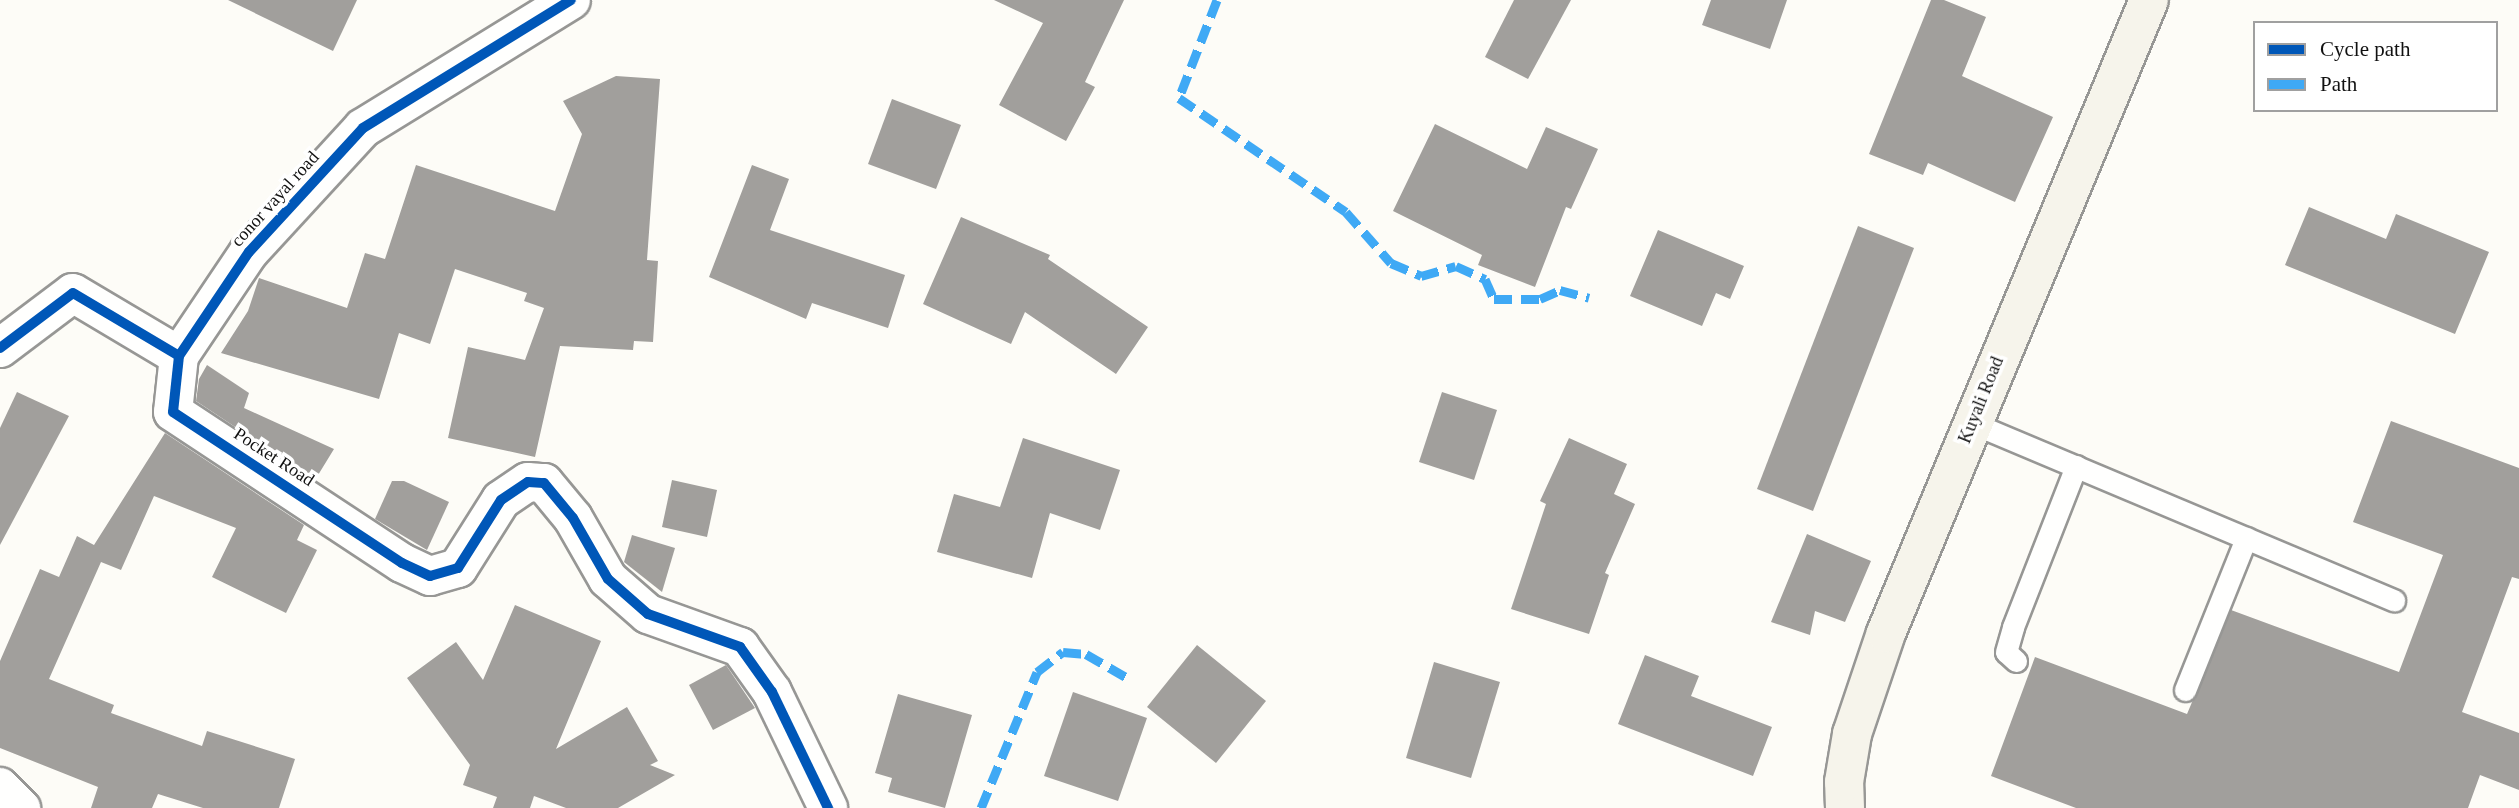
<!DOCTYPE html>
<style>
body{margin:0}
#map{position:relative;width:2519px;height:808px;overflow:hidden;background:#fdfcf7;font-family:Georgia,serif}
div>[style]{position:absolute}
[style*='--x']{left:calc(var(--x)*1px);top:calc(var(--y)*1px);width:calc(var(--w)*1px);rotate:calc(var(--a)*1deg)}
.building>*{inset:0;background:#a19f9c}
.roads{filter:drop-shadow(2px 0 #979795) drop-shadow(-2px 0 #979795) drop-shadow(0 2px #979795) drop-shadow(0 -2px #979795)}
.service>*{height:21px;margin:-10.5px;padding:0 10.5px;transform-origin:10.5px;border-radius:10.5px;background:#fffffe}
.minor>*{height:38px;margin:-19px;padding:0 19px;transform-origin:19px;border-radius:19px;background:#fffffe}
.secondary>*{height:38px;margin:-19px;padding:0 19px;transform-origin:19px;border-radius:19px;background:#f6f4eb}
.quiet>*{height:9px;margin-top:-4.5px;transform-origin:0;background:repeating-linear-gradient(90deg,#3fa9f5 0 18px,transparent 0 27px)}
.cycleway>*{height:10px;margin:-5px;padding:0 5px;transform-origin:5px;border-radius:5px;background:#0057b8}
span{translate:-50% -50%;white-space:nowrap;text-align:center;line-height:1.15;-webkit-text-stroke:7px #fff;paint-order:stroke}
.street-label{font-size:18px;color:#111}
.legend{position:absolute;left:2253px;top:21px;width:245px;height:91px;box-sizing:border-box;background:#fff;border:2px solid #a0a0a0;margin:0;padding:9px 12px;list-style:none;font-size:21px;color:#111}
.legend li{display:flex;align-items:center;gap:14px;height:35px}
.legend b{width:35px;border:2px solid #a0a0a0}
</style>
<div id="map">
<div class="building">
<i style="clip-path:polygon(228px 0,357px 0,333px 51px)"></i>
<i style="clip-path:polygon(994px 0,1124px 0,1085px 82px,1095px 87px,1066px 141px,999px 105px,1043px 23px)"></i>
<i style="clip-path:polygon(1514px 0,1571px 0,1528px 79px,1485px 57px)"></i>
<i style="clip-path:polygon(1711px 0,1787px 0,1770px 49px,1702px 25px)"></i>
<i style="clip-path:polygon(1931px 0,1944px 0,1986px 17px,1962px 76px,2053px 117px,2015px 202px,1928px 163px,1923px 175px,1869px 154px)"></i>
<i style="clip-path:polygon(616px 76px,660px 79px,647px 260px,658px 261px,653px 342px,634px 341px,633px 350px,560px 346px,535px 457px,448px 438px,468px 347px,525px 360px,544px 308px,524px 301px,527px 293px,455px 269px,430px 344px,399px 333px,379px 399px,221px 353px,248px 311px,259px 278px,347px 308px,365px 253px,385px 259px,416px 165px,555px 211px,582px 134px,563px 101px)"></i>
<i style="clip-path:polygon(892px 99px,961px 125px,936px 189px,868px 164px)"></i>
<i style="clip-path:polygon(1435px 124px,1527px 169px,1546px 127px,1598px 149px,1571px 209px,1566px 207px,1535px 287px,1478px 265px,1482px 255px,1393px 211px)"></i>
<i style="clip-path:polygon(752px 165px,789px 179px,770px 230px,905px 275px,888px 328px,812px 303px,806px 319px,709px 277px)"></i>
<i style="clip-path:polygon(2309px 207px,2386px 239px,2396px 214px,2489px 252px,2455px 334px,2285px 265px)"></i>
<i style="clip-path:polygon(961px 217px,1050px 255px,1048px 259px,1148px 327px,1116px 374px,1025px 312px,1011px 344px,923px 304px)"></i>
<i style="clip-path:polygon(1858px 226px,1914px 248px,1813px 511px,1757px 489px)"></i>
<i style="clip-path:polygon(1658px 230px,1744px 266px,1730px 299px,1716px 293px,1702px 326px,1630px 296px)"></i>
<i style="clip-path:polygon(207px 365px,249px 393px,244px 408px,334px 449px,315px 480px,196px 401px,199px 379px)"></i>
<i style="clip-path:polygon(17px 392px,69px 416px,0 545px,0 428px)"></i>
<i style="clip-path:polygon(1442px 392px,1497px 410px,1474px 480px,1419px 462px)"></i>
<i style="clip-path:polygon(2391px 421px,2519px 468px,2519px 579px,2512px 577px,2462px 712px,2519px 733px,2519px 790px,2480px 775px,2468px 808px,2076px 808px,1991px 776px,2035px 657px,2187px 714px,2231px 610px,2399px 672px,2443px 555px,2353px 522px)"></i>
<i style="clip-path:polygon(165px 433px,304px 525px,297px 540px,317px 550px,286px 613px,212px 577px,236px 528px,154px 496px,121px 570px,101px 562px,49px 679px,114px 705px,111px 713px,202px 746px,207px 731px,295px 759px,279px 808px,203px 808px,158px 794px,152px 808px,91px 808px,98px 787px,0 748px,0 661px,40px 569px,59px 577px,77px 536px,94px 545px)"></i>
<i style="clip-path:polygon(1023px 438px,1120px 470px,1100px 530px,1050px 513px,1032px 578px,937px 552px,954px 494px,1000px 507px)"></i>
<i style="clip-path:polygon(1569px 438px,1627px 464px,1614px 494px,1635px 504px,1605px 573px,1609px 575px,1589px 634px,1511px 609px,1546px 504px,1540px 501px)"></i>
<i style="clip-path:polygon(672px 480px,717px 490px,707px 537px,662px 527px)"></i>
<i style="clip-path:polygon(392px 481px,404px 481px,449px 502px,427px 550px,375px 519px)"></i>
<i style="clip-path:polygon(1807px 534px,1871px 561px,1845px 622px,1815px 611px,1810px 635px,1771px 622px)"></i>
<i style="clip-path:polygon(632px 535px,675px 548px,662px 592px,624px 562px)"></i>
<i style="clip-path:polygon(515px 605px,601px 641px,556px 749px,627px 707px,658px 761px,650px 765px,675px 775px,618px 808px,566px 808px,534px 796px,530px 808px,493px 808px,497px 797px,463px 785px,470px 765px,407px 678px,456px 642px,483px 680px)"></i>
<i style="clip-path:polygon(1197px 645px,1266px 701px,1216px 763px,1147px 707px)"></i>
<i style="clip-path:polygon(1645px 655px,1699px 676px,1691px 696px,1772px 727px,1753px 776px,1618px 724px)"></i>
<i style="clip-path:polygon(1434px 662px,1500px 682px,1471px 778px,1406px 758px)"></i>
<i style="clip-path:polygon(726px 665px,755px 708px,713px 730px,689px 685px)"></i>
<i style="clip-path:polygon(1073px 692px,1147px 718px,1118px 801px,1044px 776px)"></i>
<i style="clip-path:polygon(898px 694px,972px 715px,945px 808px,888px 792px,892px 778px,875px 773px)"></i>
</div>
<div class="roads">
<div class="service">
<i style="--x:1972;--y:423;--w:458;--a:22.8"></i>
<i style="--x:2016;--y:661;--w:13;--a:-138"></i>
<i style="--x:2006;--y:652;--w:26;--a:-74"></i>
<i style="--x:2013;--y:627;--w:173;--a:-68.6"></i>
<i style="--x:2185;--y:690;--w:164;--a:-68.1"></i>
</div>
<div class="minor">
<i style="--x:0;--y:348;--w:91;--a:-37"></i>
<i style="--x:73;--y:293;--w:123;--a:30.7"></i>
<i style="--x:179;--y:356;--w:125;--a:-56.1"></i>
<i style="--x:249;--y:252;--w:168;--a:-47.4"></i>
<i style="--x:363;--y:128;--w:244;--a:-31.6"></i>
<i style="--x:179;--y:356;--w:56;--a:96.1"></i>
<i style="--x:173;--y:412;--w:274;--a:33.4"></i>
<i style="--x:402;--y:563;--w:31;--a:25"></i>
<i style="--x:430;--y:576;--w:29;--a:-16"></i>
<i style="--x:458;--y:568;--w:80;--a:-57.7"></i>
<i style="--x:501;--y:500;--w:32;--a:-34"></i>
<i style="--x:528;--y:482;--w:16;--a:4"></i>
<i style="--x:544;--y:483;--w:45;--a:50.4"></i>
<i style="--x:573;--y:518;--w:70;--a:60.2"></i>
<i style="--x:608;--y:579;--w:53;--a:41.2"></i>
<i style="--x:648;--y:614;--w:98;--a:19.7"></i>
<i style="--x:740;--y:647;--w:55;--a:54.6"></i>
<i style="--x:772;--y:692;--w:129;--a:64.2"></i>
<i style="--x:0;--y:787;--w:30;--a:45"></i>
</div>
<div class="secondary">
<i style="--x:1845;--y:808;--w:26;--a:-92"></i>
<i style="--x:1844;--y:782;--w:49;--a:-80.5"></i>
<i style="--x:1852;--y:734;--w:107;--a:-71.4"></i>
<i style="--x:1886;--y:633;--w:685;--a:-67.44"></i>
</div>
</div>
<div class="quiet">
<i style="--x:1217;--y:0;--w:105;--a:111.2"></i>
<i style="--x:1179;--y:98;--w:202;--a:34.3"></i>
<i style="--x:1346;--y:212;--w:68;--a:48.6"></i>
<i style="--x:1391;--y:263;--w:33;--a:23"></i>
<i style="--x:1421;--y:276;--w:36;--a:-16"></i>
<i style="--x:1456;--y:266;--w:32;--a:24"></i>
<i style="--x:1485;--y:279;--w:22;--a:66"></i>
<i style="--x:1494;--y:299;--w:46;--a:0"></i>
<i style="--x:1540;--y:299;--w:22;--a:-24"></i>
<i style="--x:1560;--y:290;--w:30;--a:15"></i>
<i style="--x:981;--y:808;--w:147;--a:-67.6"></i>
<i style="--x:1037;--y:672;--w:33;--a:-38"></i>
<i style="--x:1063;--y:652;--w:23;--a:5"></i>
<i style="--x:1086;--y:654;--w:52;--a:30"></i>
</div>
<div class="cycleway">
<i style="--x:0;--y:348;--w:91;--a:-37"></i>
<i style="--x:73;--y:293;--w:123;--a:30.7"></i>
<i style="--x:179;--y:356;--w:125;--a:-56.1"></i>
<i style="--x:249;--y:252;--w:168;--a:-47.4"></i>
<i style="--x:363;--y:128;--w:244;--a:-31.6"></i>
<i style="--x:179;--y:356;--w:56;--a:96.1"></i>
<i style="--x:173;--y:412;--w:274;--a:33.4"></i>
<i style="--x:402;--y:563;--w:31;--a:25"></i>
<i style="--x:430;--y:576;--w:29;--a:-16"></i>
<i style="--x:458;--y:568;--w:80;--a:-57.7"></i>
<i style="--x:501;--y:500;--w:32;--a:-34"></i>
<i style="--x:528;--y:482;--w:16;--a:4"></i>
<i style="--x:544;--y:483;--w:45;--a:50.4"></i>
<i style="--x:573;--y:518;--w:70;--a:60.2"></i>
<i style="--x:608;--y:579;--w:53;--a:41.2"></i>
<i style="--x:648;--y:614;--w:98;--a:19.7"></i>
<i style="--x:740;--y:647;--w:55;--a:54.6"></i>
<i style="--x:772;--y:692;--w:129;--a:64.2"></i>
</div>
<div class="street-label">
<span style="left:275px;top:199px;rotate:-48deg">conor vayal road</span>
<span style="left:1981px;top:400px;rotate:-68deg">Kuyali Road</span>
<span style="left:274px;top:457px;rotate:33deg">Pocket Road</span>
</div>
<ul class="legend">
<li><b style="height:9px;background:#0057b8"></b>Cycle path</li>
<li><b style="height:9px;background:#3fa9f5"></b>Path</li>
</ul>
</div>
